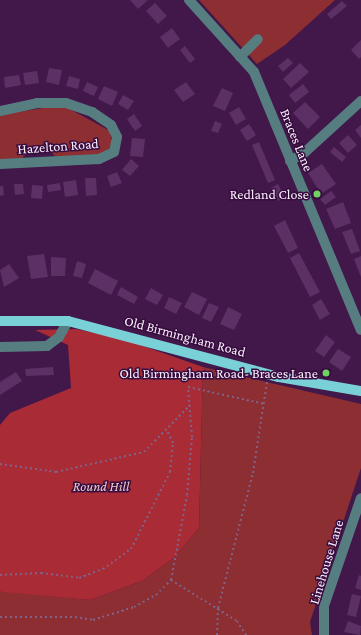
<!DOCTYPE html>
<style>
body{margin:0}
#map{position:relative;width:361px;height:635px;overflow:hidden;background:#42174a;font-family:"Crimson Pro",serif}
div>[style]{position:absolute}
[style*='--x']{left:calc(var(--x)*1px);top:calc(var(--y)*1px);width:calc(var(--w)*1px);rotate:calc(var(--a)*1deg)}
.green>*{inset:0;background:#8c2e32}
.forest>*{inset:0;background:#a82b35}
.building>*{inset:0;background:#5c3064}
.path>*{height:2px;margin-top:-1px;transform-origin:0;background:repeating-linear-gradient(90deg,#816187 0 2px,transparent 0 5px)}
.minor>*{height:10px;margin:-5px;padding:0 5px;transform-origin:5px;border-radius:5px;background:#567e81}
.major>*{height:10px;margin:-5px;padding:0 5px;transform-origin:5px;border-radius:5px;background:#79d0d6}
.dots>*{width:11px;height:11px;translate:-50% -50%;box-sizing:border-box;border:2px solid #370c3f;border-radius:50%}
span{translate:-50% -50%;white-space:nowrap;text-align:center;line-height:1.15;-webkit-text-stroke:3px #370c3f;paint-order:stroke}
.street-label{font-size:14px;color:#faf0fc}
.poi-label{font-size:14px;color:#faf0fc}
.right{translate:-100% -50%;text-align:right}
.park-label{font-size:14px;color:#eccbc9;font-style:italic}
</style>
<div id="map">
<div class="green">
<i style="clip-path:polygon(199px 0,335px 0,285px 45px,257px 64px)"></i>
<i style="clip-path:polygon(49px 107px,66px 107px,110px 131px,112px 145px,108px 150px,101px 155px,56px 157px,52px 153px,27px 153px,22px 158px,0 160px,0 115px)"></i>
<i style="clip-path:polygon(203px 367px,361px 404px,361px 468px,310px 622px,312px 635px,0 635px,0 591px,90px 600px,142px 581px,174px 558px,199px 528px)"></i>
</div>
<div class="forest">
<i style="clip-path:polygon(76px 329px,123px 339px,203px 367px,199px 528px,174px 558px,142px 581px,90px 600px,3px 592px,0 591px,0 425px,10px 413px,71px 388px,68px 345px,35px 330px)"></i>
</div>
<div class="building">
<i style="clip-path:polygon(130px 0,148px 0,138px 9px)"></i>
<i style="clip-path:polygon(342px 1px,347px 6px,331px 19px,327px 14px)"></i>
<i style="clip-path:polygon(155px 3px,167px 16px,158px 24px,146px 11px)"></i>
<i style="clip-path:polygon(172px 28px,180px 39px,168px 48px,160px 37px)"></i>
<i style="clip-path:polygon(361px 40px,361px 57px,359px 59px,351px 50px)"></i>
<i style="clip-path:polygon(185px 46px,195px 59px,190px 63px,180px 50px)"></i>
<i style="clip-path:polygon(288px 58px,293px 63px,283px 72px,278px 66px)"></i>
<i style="clip-path:polygon(300px 63px,309px 72px,291px 88px,283px 79px)"></i>
<i style="clip-path:polygon(49px 68px,62px 70px,59px 85px,46px 82px)"></i>
<i style="clip-path:polygon(37px 71px,39px 83px,25px 85px,23px 73px)"></i>
<i style="clip-path:polygon(19px 75px,21px 85px,5px 88px,4px 77px)"></i>
<i style="clip-path:polygon(69px 76px,80px 79px,78px 89px,66px 86px)"></i>
<i style="clip-path:polygon(87px 82px,98px 87px,94px 96px,83px 91px)"></i>
<i style="clip-path:polygon(186px 82px,195px 94px,183px 102px,174px 90px)"></i>
<i style="clip-path:polygon(303px 84px,309px 92px,295px 103px,289px 95px)"></i>
<i style="clip-path:polygon(104px 86px,118px 92px,112px 106px,98px 99px)"></i>
<i style="clip-path:polygon(222px 88px,233px 93px,225px 111px,213px 106px)"></i>
<i style="clip-path:polygon(123px 95px,134px 101px,128px 110px,118px 104px)"></i>
<i style="clip-path:polygon(305px 102px,320px 117px,308px 129px,293px 113px)"></i>
<i style="clip-path:polygon(239px 107px,246px 119px,236px 125px,229px 113px)"></i>
<i style="clip-path:polygon(134px 114px,142px 126px,135px 131px,127px 119px)"></i>
<i style="clip-path:polygon(215px 121px,222px 124px,218px 133px,211px 131px)"></i>
<i style="clip-path:polygon(249px 124px,256px 135px,247px 141px,240px 130px)"></i>
<i style="clip-path:polygon(361px 125px,361px 138px,355px 130px)"></i>
<i style="clip-path:polygon(348px 135px,357px 145px,348px 153px,339px 143px)"></i>
<i style="clip-path:polygon(132px 138px,145px 139px,143px 157px,130px 156px)"></i>
<i style="clip-path:polygon(259px 142px,275px 180px,268px 183px,252px 145px)"></i>
<i style="clip-path:polygon(334px 147px,346px 157px,342px 162px,330px 152px)"></i>
<i style="clip-path:polygon(131px 159px,139px 166px,130px 176px,122px 170px)"></i>
<i style="clip-path:polygon(322px 164px,336px 184px,321px 194px,308px 173px)"></i>
<i style="clip-path:polygon(117px 172px,122px 183px,111px 187px,107px 176px)"></i>
<i style="clip-path:polygon(85px 178px,96px 178px,97px 195px,86px 196px)"></i>
<i style="clip-path:polygon(76px 180px,78px 195px,65px 197px,63px 182px)"></i>
<i style="clip-path:polygon(60px 183px,61px 190px,48px 192px,47px 185px)"></i>
<i style="clip-path:polygon(14px 184px,23px 184px,24px 194px,15px 195px)"></i>
<i style="clip-path:polygon(278px 184px,285px 198px,278px 201px,271px 188px)"></i>
<i style="clip-path:polygon(32px 185px,43px 186px,42px 199px,31px 198px)"></i>
<i style="clip-path:polygon(0 186px,3px 186px,4px 195px,0 196px)"></i>
<i style="clip-path:polygon(331px 191px,336px 197px,325px 205px,320px 199px)"></i>
<i style="clip-path:polygon(343px 202px,351px 223px,335px 229px,326px 209px)"></i>
<i style="clip-path:polygon(285px 220px,298px 248px,288px 253px,274px 226px)"></i>
<i style="clip-path:polygon(352px 229px,360px 251px,351px 254px,342px 232px)"></i>
<i style="clip-path:polygon(299px 253px,320px 292px,310px 297px,290px 258px)"></i>
<i style="clip-path:polygon(44px 254px,48px 277px,31px 279px,27px 256px)"></i>
<i style="clip-path:polygon(361px 256px,361px 277px,354px 259px)"></i>
<i style="clip-path:polygon(51px 257px,66px 258px,65px 276px,51px 276px)"></i>
<i style="clip-path:polygon(77px 261px,86px 264px,82px 278px,73px 276px)"></i>
<i style="clip-path:polygon(9px 264px,19px 278px,4px 287px,0 270px)"></i>
<i style="clip-path:polygon(95px 269px,118px 281px,111px 295px,88px 283px)"></i>
<i style="clip-path:polygon(121px 287px,138px 297px,134px 304px,117px 295px)"></i>
<i style="clip-path:polygon(151px 288px,163px 295px,157px 305px,145px 299px)"></i>
<i style="clip-path:polygon(192px 292px,207px 299px,199px 315px,184px 307px)"></i>
<i style="clip-path:polygon(169px 297px,182px 303px,176px 314px,164px 308px)"></i>
<i style="clip-path:polygon(321px 299px,330px 314px,320px 320px,312px 305px)"></i>
<i style="clip-path:polygon(209px 303px,219px 307px,211px 322px,202px 318px)"></i>
<i style="clip-path:polygon(228px 307px,242px 314px,234px 330px,220px 324px)"></i>
<i style="clip-path:polygon(326px 335px,335px 342px,324px 357px,315px 351px)"></i>
<i style="clip-path:polygon(338px 349px,351px 357px,342px 371px,329px 362px)"></i>
<i style="clip-path:polygon(53px 367px,54px 375px,26px 376px,25px 369px)"></i>
<i style="clip-path:polygon(16px 372px,22px 381px,0 395px,0 382px)"></i>
<i style="clip-path:polygon(359px 575px,361px 576px,361px 590px,355px 588px)"></i>
<i style="clip-path:polygon(352px 594px,361px 596px,356px 617px,347px 615px)"></i>
<i style="clip-path:polygon(348px 621px,361px 626px,360px 635px,344px 632px)"></i>
</div>
<div class="path">
<i style="--x:0;--y:464;--w:57;--a:8.1"></i>
<i style="--x:56;--y:472;--w:90;--a:-12.8"></i>
<i style="--x:144;--y:452;--w:66;--a:-45.6"></i>
<i style="--x:0;--y:575;--w:41;--a:-2.8"></i>
<i style="--x:41;--y:573;--w:38;--a:7"></i>
<i style="--x:79;--y:578;--w:26;--a:-21"></i>
<i style="--x:103;--y:569;--w:34;--a:-36"></i>
<i style="--x:131;--y:549;--w:86;--a:-63.1"></i>
<i style="--x:170;--y:472;--w:29;--a:-84"></i>
<i style="--x:173;--y:443;--w:14;--a:-115"></i>
<i style="--x:171;--y:580;--w:78;--a:31.8"></i>
<i style="--x:237;--y:621;--w:17;--a:57"></i>
<i style="--x:0;--y:617;--w:75;--a:0"></i>
<i style="--x:75;--y:617;--w:18;--a:9"></i>
<i style="--x:93;--y:620;--w:43;--a:-17.6"></i>
<i style="--x:134;--y:607;--w:25;--a:-29"></i>
<i style="--x:156;--y:595;--w:21;--a:-45"></i>
<i style="--x:171;--y:580;--w:86;--a:-79.3"></i>
<i style="--x:187;--y:495;--w:58;--a:-85.1"></i>
<i style="--x:192;--y:437;--w:50;--a:-94.6"></i>
<i style="--x:188;--y:387;--w:79;--a:12.4"></i>
<i style="--x:217;--y:635;--w:27;--a:-88"></i>
<i style="--x:218;--y:608;--w:139;--a:-75.5"></i>
<i style="--x:253;--y:473;--w:92;--a:-81.3"></i>
</div>
<div class="minor">
<i style="--x:189;--y:0;--w:97;--a:47.9"></i>
<i style="--x:254;--y:72;--w:279;--a:67.5"></i>
<i style="--x:240;--y:57;--w:25;--a:-45"></i>
<i style="--x:0;--y:111;--w:38;--a:-12"></i>
<i style="--x:37;--y:103;--w:29;--a:0"></i>
<i style="--x:66;--y:103;--w:28;--a:19"></i>
<i style="--x:92;--y:112;--w:23;--a:34"></i>
<i style="--x:111;--y:125;--w:13;--a:63"></i>
<i style="--x:117;--y:137;--w:15;--a:101"></i>
<i style="--x:114;--y:152;--w:17;--a:155"></i>
<i style="--x:99;--y:159;--w:99;--a:177.1"></i>
<i style="--x:290;--y:161;--w:16;--a:-30"></i>
<i style="--x:304;--y:153;--w:77;--a:-42.4"></i>
<i style="--x:0;--y:347;--w:47;--a:-1.2"></i>
<i style="--x:47;--y:346;--w:15;--a:-37"></i>
<i style="--x:59;--y:337;--w:18;--a:-61"></i>
<i style="--x:324;--y:635;--w:29;--a:-90"></i>
<i style="--x:324;--y:606;--w:114;--a:-71.1"></i>
</div>
<div class="major">
<i style="--x:0;--y:321;--w:68;--a:0"></i>
<i style="--x:68;--y:321;--w:218;--a:14.9"></i>
<i style="--x:279;--y:377;--w:83;--a:9.7"></i>
</div>
<div class="dots">
<i style="left:317px;top:194px;background:#6ed360"></i>
<i style="left:326px;top:373px;background:#6ed360"></i>
</div>
<div class="street-label">
<span style="left:297px;top:140px;rotate:68deg">Braces Lane</span>
<span style="left:58px;top:146px;rotate:-4deg">Hazelton Road</span>
<span style="left:185px;top:336px;rotate:15deg">Old Birmingham Road</span>
<span style="left:326px;top:562px;rotate:-73deg">Linehouse Lane</span>
</div>
<div class="poi-label">
<span class="right" style="left:309px;top:194px">Redland Close</span>
<span class="right" style="left:318px;top:373px">Old Birmingham Road- Braces Lane</span>
</div>
<div class="park-label">
<span style="left:101px;top:486px">Round Hill</span>
</div>
</div>
